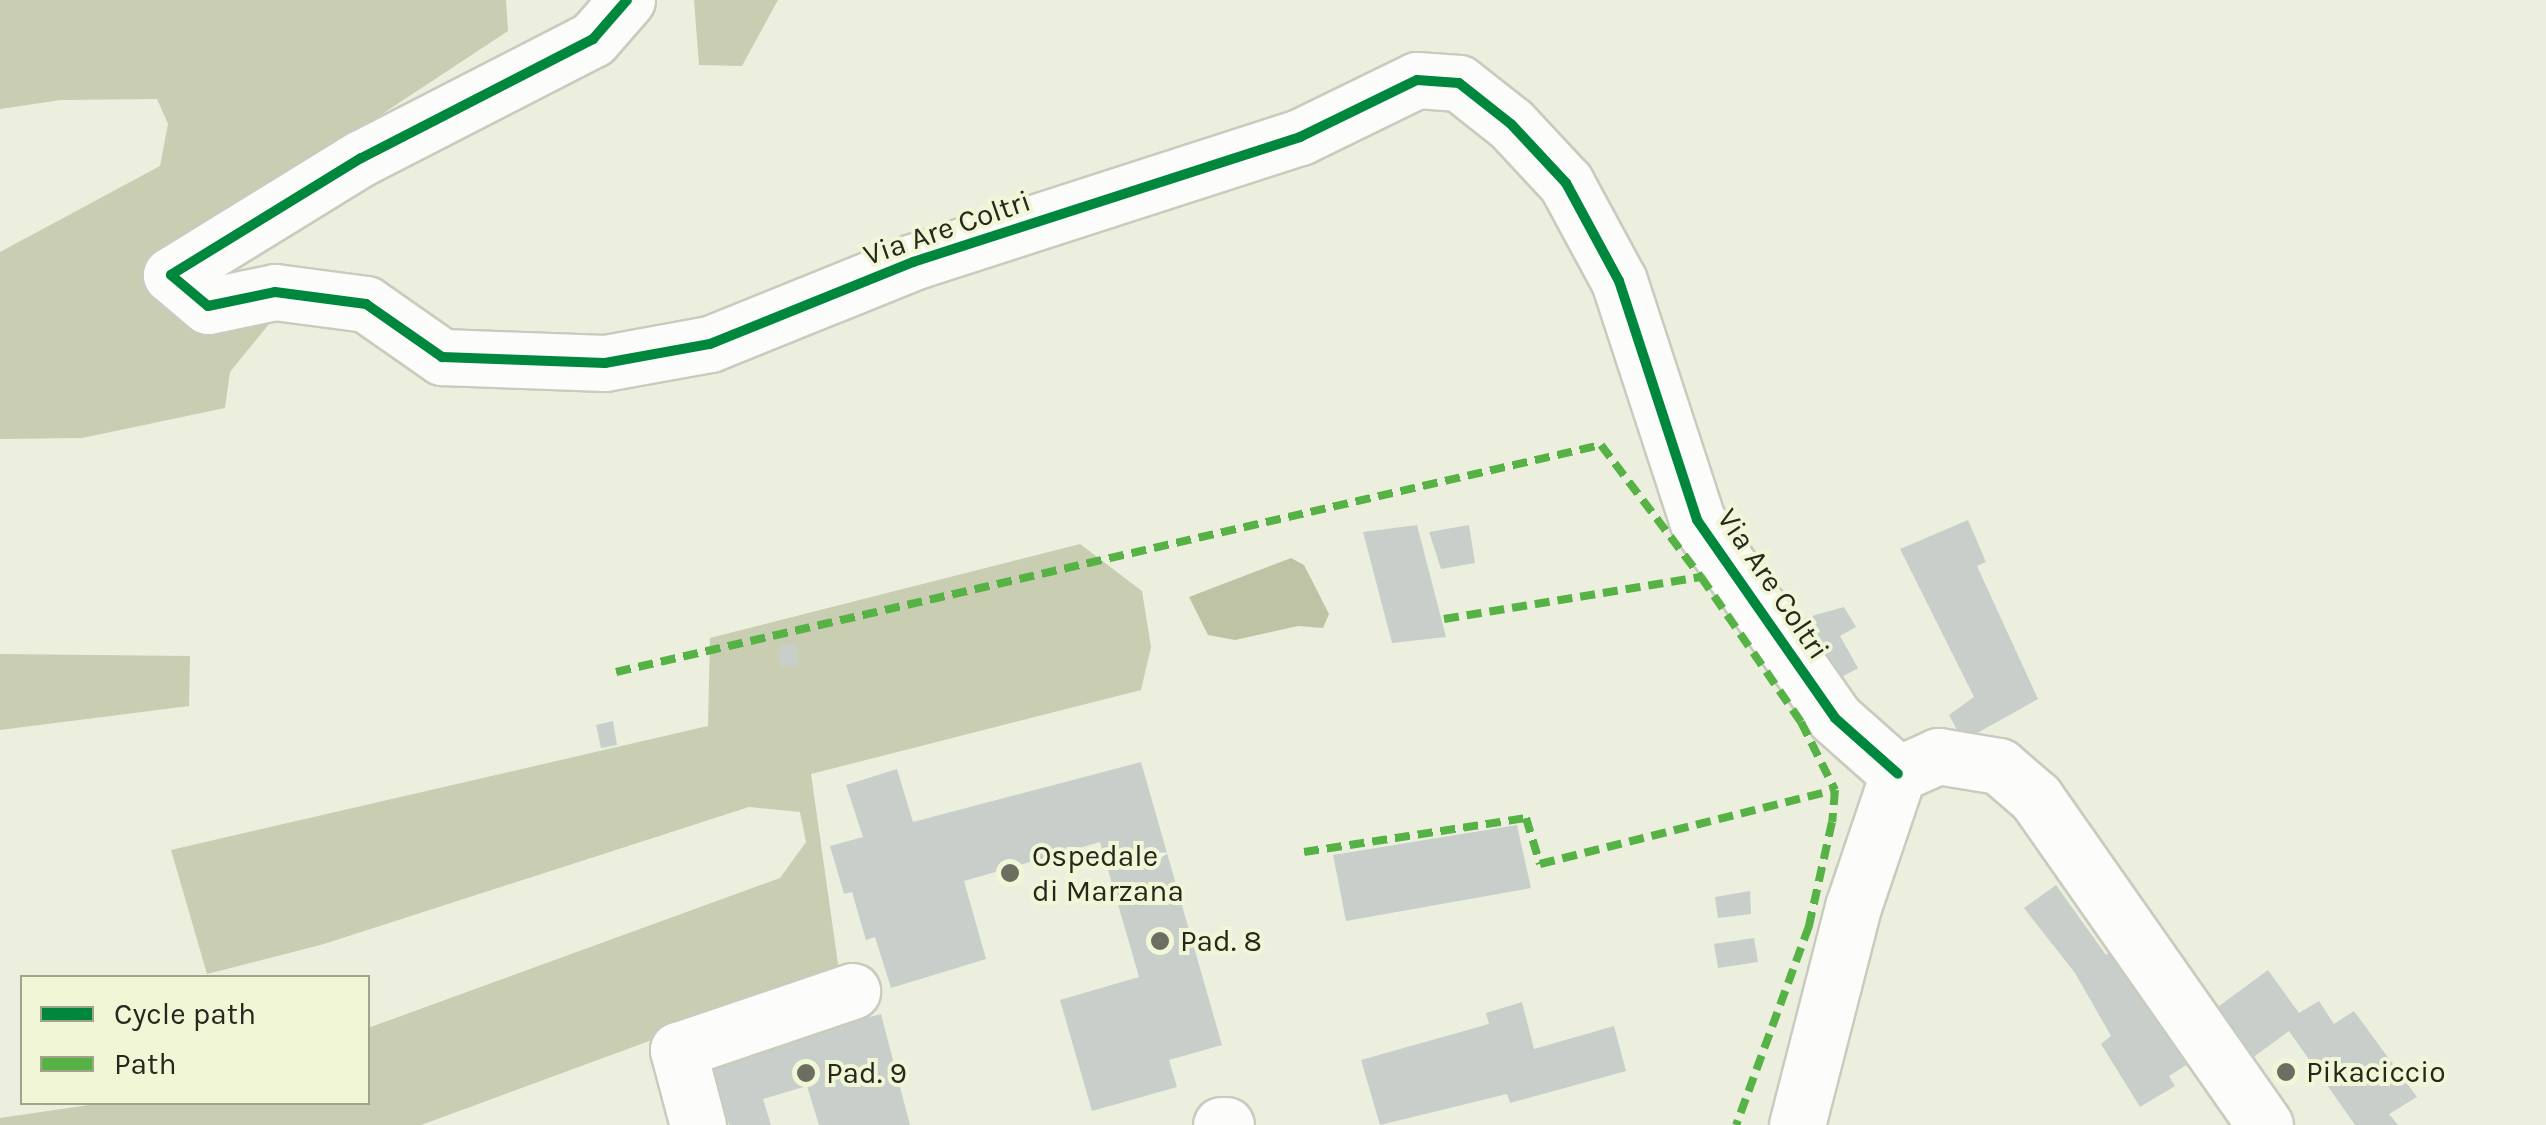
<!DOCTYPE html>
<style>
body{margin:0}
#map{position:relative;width:2546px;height:1125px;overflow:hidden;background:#ecefde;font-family:Karla,sans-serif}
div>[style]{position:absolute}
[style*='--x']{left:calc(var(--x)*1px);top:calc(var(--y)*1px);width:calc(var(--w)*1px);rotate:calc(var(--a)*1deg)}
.forest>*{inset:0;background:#c9cdb1}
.water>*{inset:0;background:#bec3a5}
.building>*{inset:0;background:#c8cfcb}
.roads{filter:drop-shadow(2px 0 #c9cbbe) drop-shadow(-2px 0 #c9cbbe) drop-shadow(0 2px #c9cbbe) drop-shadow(0 -2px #c9cbbe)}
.minor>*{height:55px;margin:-27.5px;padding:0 27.5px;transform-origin:27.5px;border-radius:27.5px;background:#fcfdfa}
.quiet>*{height:8px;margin-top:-4px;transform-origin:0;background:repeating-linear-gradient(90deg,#56b245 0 15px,transparent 0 23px)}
.cycleway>*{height:10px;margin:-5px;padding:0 5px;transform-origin:5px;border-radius:5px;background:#00873e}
.dots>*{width:28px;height:28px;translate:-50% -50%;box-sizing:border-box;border:5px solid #f1f6d7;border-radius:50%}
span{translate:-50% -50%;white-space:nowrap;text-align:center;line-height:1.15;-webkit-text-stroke:8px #f1f6d7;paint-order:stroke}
.street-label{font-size:30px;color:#27281d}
.poi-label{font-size:30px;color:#27281d}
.left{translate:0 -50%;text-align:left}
.legend{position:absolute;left:20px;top:975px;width:350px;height:130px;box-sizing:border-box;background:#f1f6d7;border:2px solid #a0a48d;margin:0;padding:12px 18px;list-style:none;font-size:30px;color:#27281d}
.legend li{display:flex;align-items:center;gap:20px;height:50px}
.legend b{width:50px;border:2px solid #a0a48d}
</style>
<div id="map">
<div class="forest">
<i style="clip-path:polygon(0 0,506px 0,508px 31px,156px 263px,274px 318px,230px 372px,225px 408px,82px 438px,0 439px,0 252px,160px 166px,168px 124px,157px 99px,61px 100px,0 109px)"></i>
<i style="clip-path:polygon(694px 0,778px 0,742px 66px,699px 65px)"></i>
<i style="clip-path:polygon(1080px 544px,1142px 591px,1151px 647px,1141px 690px,811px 774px,839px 971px,421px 1125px,0 1125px,0 1118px,110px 1102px,368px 1102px,368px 1028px,780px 878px,806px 842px,800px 812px,749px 807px,324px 944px,207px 974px,171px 850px,708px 726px,710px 638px)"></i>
<i style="clip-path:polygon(0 654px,190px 656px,189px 706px,0 730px)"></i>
</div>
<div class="water">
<i style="clip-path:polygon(1291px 558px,1304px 565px,1329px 614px,1323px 628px,1298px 626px,1235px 640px,1208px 635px,1189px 597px)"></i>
</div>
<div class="building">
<i style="clip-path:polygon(1968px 520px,1986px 562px,1977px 566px,2038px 699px,1963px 741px,1949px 715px,1974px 697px,1900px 549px)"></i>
<i style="clip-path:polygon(1417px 525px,1446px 637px,1392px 643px,1363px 532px)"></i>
<i style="clip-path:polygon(1469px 525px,1475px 563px,1441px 569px,1429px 532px)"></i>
<i style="clip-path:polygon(1844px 607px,1856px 627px,1840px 636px,1858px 668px,1826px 686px,1783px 624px)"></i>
<i style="clip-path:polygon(796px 643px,798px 666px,780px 668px,779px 646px)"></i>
<i style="clip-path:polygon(613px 721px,617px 745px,601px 748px,596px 725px)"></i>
<i style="clip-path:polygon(1141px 762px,1222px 1045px,1169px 1060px,1177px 1087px,1092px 1111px,1060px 1000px,1139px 977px,1100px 842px,964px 881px,986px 959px,891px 988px,875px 937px,866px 940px,852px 892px,844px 894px,830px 846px,863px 837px,846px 785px,897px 769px,913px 822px)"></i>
<i style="clip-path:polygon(1517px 825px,1531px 888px,1346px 921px,1333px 855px)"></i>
<i style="clip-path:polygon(2056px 885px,2106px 955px,2139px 935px,2204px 1054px,2169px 1076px,2175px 1086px,2140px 1107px,2101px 1044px,2111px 1036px,2075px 973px,2024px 908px)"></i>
<i style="clip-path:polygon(1750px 891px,1751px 914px,1718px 918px,1715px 897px)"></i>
<i style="clip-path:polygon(1754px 938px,1758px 962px,1718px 968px,1714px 944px)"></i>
<i style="clip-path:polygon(2268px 970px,2299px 1013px,2319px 1001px,2334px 1024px,2354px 1011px,2417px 1097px,2389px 1114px,2398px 1125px,2355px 1125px,2289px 1031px,2236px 1070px,2200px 1020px)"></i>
<i style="clip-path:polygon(1522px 1002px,1534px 1049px,1614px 1026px,1626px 1071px,1510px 1103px,1507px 1094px,1380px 1125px,1361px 1060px,1489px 1024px,1486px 1013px)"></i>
<i style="clip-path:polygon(881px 1014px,910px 1125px,819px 1125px,807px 1086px,763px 1099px,771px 1125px,729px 1125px,711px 1059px)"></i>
</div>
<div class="roads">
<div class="minor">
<i style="--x:627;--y:0;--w:52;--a:131.1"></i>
<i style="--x:593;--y:39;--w:261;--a:152.8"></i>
<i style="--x:361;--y:158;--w:223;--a:148.4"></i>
<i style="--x:171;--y:275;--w:48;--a:40"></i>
<i style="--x:208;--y:306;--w:68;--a:-11.8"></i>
<i style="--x:275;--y:292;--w:92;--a:7.5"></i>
<i style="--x:366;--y:304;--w:93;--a:34.9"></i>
<i style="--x:442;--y:357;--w:163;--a:2.1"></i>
<i style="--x:605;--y:363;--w:107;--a:-10.3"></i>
<i style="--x:710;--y:344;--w:219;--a:-22"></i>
<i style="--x:913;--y:262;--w:407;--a:-17.9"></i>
<i style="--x:1300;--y:137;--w:130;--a:-26"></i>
<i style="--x:1417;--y:80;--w:42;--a:4.1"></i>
<i style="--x:1459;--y:83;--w:66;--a:38.3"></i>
<i style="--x:1511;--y:124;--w:81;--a:47"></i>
<i style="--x:1566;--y:183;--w:111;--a:61.6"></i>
<i style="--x:1619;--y:281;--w:251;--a:71.9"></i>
<i style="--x:1697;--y:520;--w:241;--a:55.1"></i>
<i style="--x:1835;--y:718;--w:84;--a:41.6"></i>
<i style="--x:698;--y:1125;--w:78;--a:-104.9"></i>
<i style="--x:678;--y:1050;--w:184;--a:-18.7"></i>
<i style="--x:1221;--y:1125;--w:5;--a:0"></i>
<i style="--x:1797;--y:1125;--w:225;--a:-75.6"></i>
<i style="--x:1853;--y:907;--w:140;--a:-71.3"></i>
<i style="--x:1898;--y:774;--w:44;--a:-24.2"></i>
<i style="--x:1938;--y:756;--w:62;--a:9.3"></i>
<i style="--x:1999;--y:766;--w:49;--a:40.9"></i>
<i style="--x:2036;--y:798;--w:399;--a:55"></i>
</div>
</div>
<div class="quiet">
<i style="--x:1444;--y:619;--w:260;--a:-9.3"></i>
<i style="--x:1701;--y:577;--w:176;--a:55.4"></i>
<i style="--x:1801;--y:722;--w:76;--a:63.4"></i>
<i style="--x:1835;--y:790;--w:32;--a:95"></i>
<i style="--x:1832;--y:822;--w:107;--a:102.5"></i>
<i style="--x:1809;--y:926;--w:212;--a:110.1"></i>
<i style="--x:616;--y:672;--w:1011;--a:-12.98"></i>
<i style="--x:1601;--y:445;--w:166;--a:52.9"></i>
<i style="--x:1304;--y:852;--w:225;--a:-8.7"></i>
<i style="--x:1526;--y:818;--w:48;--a:73.1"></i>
<i style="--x:1540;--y:864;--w:304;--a:-14.1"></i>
</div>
<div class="cycleway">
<i style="--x:627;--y:0;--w:52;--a:131.1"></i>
<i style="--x:593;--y:39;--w:261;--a:152.8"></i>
<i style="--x:361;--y:158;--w:223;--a:148.4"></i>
<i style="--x:171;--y:275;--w:48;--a:40"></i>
<i style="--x:208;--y:306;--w:68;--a:-11.8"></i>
<i style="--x:275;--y:292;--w:92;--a:7.5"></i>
<i style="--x:366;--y:304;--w:93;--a:34.9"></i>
<i style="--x:442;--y:357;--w:163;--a:2.1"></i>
<i style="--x:605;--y:363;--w:107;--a:-10.3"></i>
<i style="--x:710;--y:344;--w:219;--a:-22"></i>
<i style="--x:913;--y:262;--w:407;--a:-17.9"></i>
<i style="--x:1300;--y:137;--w:130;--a:-26"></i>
<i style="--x:1417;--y:80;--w:42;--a:4.1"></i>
<i style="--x:1459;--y:83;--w:66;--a:38.3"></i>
<i style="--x:1511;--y:124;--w:81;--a:47"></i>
<i style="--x:1566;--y:183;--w:111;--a:61.6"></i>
<i style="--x:1619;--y:281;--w:251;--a:71.9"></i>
<i style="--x:1697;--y:520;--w:241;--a:55.1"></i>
<i style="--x:1835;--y:718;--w:84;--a:41.6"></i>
</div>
<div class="dots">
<i style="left:1010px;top:873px;background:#6c6e61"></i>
<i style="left:1160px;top:941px;background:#6c6e61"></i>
<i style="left:2286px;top:1072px;background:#6c6e61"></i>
<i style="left:806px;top:1073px;background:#6c6e61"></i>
</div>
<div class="street-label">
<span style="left:947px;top:228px;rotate:-19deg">Via Are Coltri</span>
<span style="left:1773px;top:584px;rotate:56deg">Via Are Coltri</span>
</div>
<div class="poi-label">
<span class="left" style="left:1032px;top:873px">Ospedale<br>di Marzana</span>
<span class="left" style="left:1180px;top:941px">Pad. 8</span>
<span class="left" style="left:2306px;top:1072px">Pikaciccio</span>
<span class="left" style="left:826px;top:1073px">Pad. 9</span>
</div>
<ul class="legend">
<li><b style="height:12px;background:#00873e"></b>Cycle path</li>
<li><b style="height:12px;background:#56b245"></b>Path</li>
</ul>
</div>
